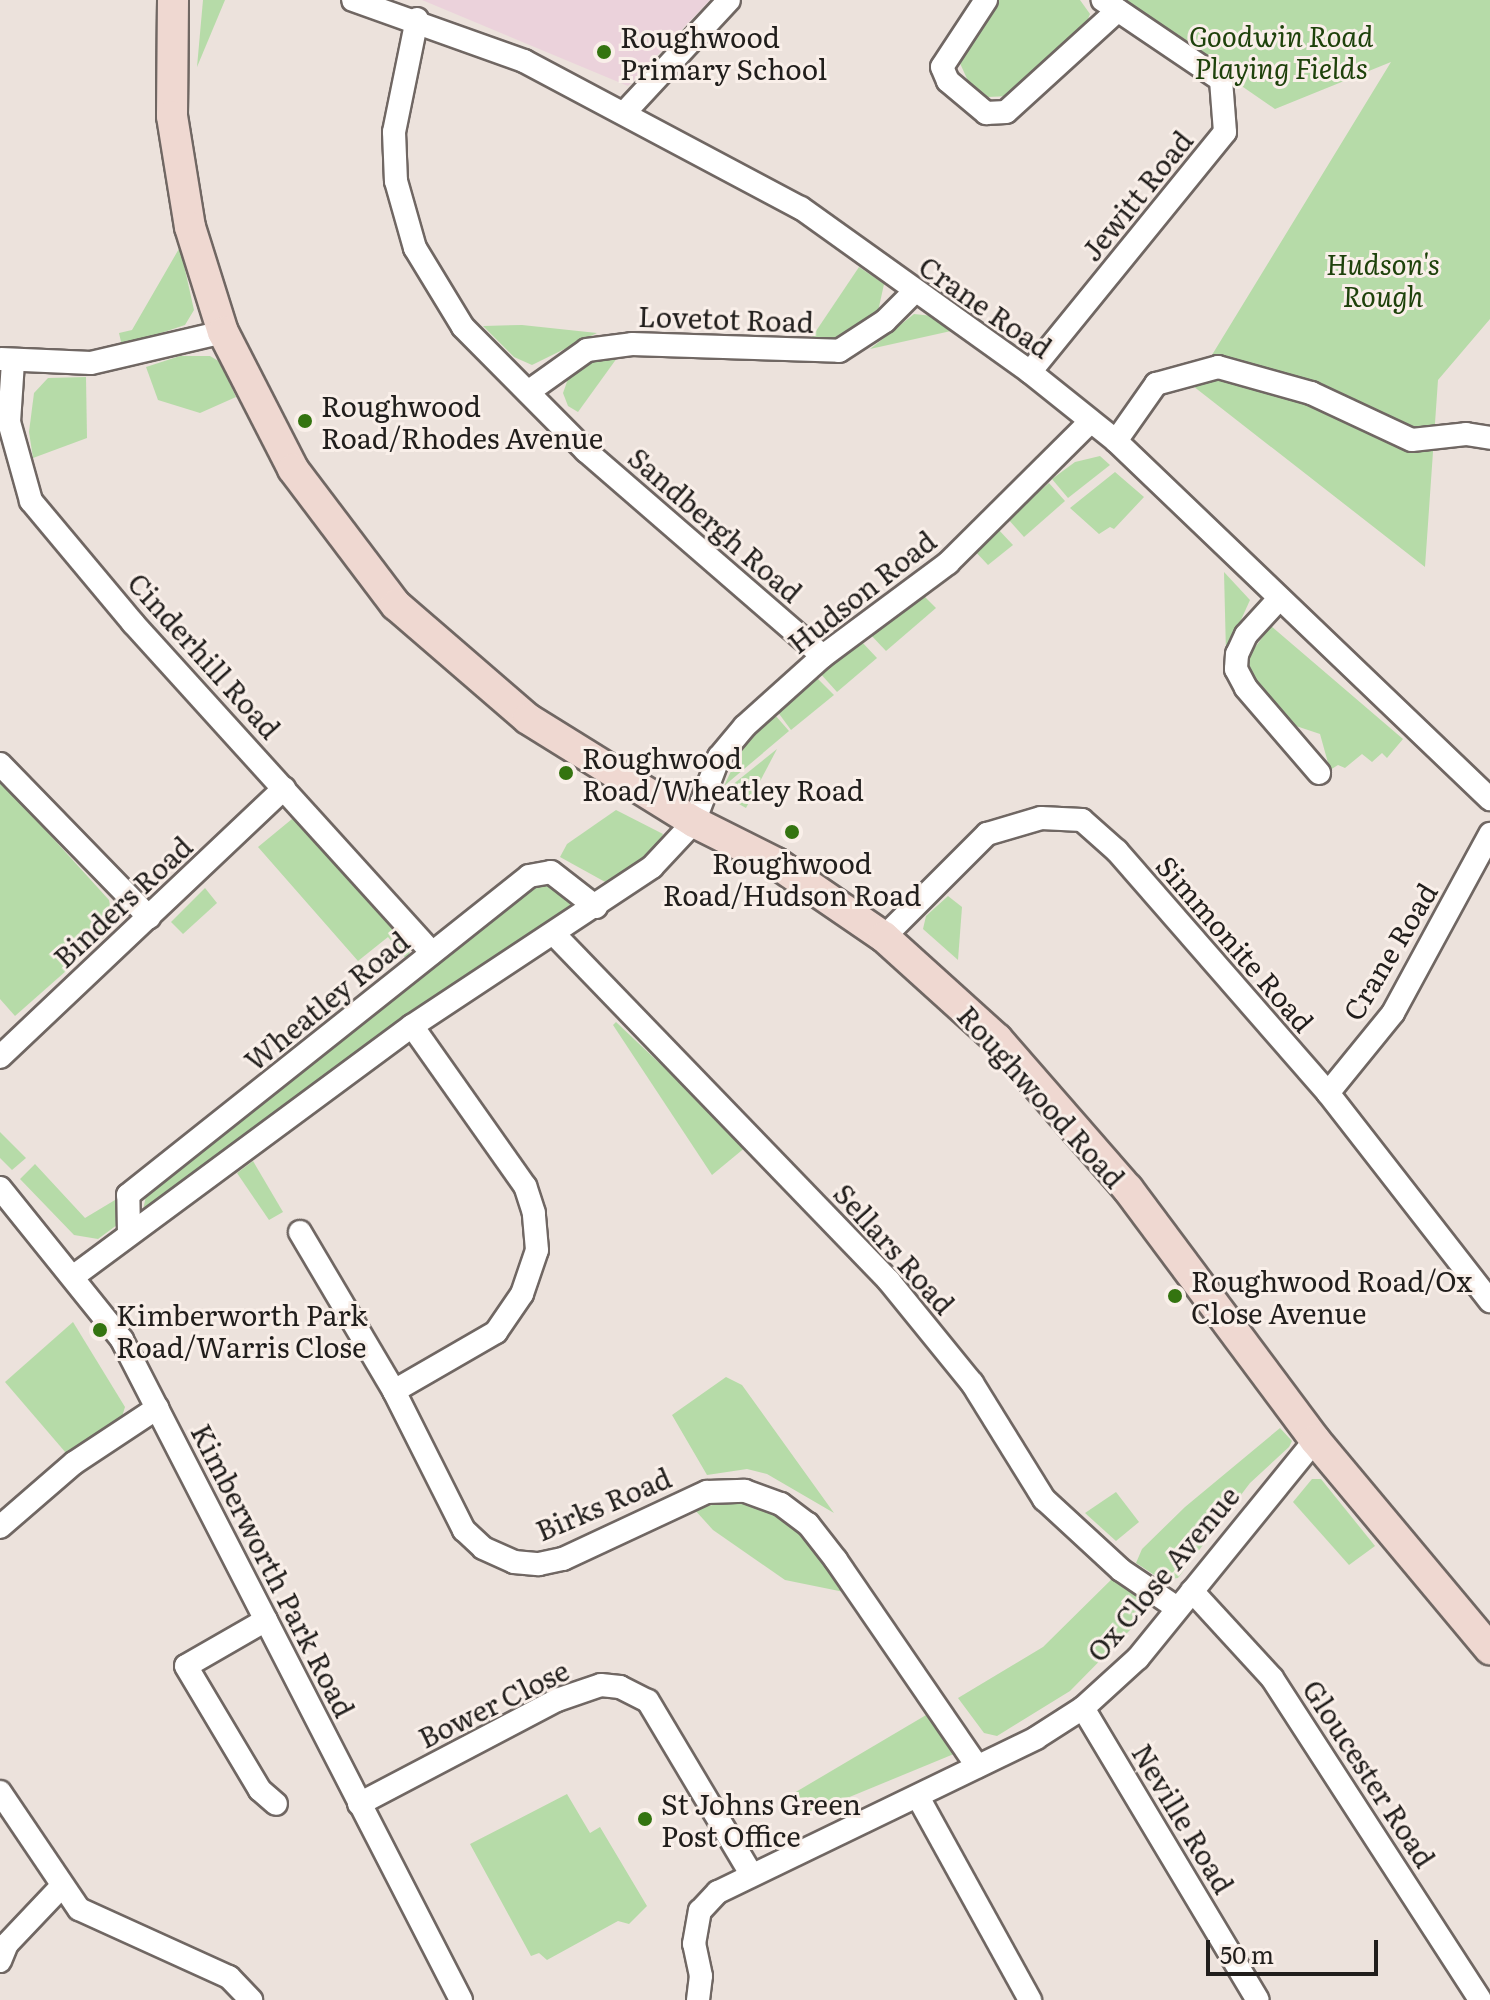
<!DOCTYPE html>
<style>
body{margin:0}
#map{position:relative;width:1490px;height:2000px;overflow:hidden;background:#ece2dc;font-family:Literata,serif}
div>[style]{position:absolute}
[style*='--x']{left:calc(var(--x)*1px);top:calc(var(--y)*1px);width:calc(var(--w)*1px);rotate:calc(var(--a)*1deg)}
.education>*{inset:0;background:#ebd2db}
.green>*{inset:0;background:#b6dba8}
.roads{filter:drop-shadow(2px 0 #706763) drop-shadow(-2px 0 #706763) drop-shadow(0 2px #706763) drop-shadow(0 -2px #706763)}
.street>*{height:22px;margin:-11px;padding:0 11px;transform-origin:11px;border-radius:11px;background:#fff}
.secondary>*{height:30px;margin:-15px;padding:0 15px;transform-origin:15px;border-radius:15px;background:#efd8d1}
.dots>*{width:22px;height:22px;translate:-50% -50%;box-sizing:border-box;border:4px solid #f9efe9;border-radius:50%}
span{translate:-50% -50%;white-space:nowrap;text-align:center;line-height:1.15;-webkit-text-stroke:6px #f9efe9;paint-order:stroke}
.park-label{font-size:28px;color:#1e420b;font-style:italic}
.poi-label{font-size:28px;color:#211e1c}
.left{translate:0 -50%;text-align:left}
.street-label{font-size:28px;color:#211e1c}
.scale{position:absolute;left:1206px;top:1940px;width:172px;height:36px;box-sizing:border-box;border:4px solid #211e1c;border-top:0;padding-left:10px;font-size:24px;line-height:28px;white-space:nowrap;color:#211e1c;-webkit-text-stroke:6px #f9efe9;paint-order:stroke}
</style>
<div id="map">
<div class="education">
<i style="clip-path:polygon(422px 0,710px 0,628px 86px)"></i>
</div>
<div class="green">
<i style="clip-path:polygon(203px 0,225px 0,197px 67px)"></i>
<i style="clip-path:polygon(988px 0,1080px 0,1090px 14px,1083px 31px,1010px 96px,988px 97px,968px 81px,959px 61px)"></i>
<i style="clip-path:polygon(1117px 0,1490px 0,1490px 319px,1438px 380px,1425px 567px,1193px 386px,1391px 62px,1275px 109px)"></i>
<i style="clip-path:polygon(180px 247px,194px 310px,185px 325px,122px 346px,119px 333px,132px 330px)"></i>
<i style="clip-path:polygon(859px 267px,884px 284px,877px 316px,833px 339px,808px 343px)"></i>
<i style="clip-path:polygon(914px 314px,933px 316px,951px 331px,870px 349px)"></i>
<i style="clip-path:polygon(522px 325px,597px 333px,532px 365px,514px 357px,483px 326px)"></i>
<i style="clip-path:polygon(180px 356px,210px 356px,220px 362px,236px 397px,200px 413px,158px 400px,146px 367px)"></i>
<i style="clip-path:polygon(617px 358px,578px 412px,568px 406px,563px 393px,569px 376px,591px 360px)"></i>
<i style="clip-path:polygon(86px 377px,87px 438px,33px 458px,29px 432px,34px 393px,48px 378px)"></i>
<i style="clip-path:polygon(1100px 456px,1110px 465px,1068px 498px,1052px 479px,1075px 462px)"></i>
<i style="clip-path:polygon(1115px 472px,1144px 497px,1114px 529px,1110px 527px,1099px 534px,1070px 508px)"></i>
<i style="clip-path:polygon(1049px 483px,1065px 501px,1024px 537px,1007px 518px)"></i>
<i style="clip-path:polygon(996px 527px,1013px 545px,988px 565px,972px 548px)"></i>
<i style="clip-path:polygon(1224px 572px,1250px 600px,1226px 653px)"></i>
<i style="clip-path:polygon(919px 591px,936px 608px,886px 651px,869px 633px)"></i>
<i style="clip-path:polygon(1271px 626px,1403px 739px,1387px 758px,1382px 753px,1372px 762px,1362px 754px,1345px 768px,1338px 765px,1330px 770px,1320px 734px,1290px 724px,1257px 689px,1247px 658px)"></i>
<i style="clip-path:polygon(860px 640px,877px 658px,837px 692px,819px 672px)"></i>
<i style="clip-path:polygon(815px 676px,834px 695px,791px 730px,777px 711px)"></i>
<i style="clip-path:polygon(775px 715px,789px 731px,724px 786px,741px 750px)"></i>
<i style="clip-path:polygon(777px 749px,746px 808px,721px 794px)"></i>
<i style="clip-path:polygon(0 780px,109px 900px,113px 922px,109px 933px,15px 1016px,0 999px)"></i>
<i style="clip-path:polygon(616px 810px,663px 834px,658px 848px,607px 883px,560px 857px,567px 844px)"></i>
<i style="clip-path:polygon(292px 819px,300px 820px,412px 945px,407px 960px,388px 937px,358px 961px,258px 847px)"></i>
<i style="clip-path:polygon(543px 884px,555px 887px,574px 909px,431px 999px,143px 1210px,146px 1196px,523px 892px)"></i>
<i style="clip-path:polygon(205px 888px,217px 903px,183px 934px,171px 922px)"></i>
<i style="clip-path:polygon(948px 896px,962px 907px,958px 960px,923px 929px,926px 916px)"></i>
<i style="clip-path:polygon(616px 1022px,747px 1146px,712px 1175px,613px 1025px)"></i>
<i style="clip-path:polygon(0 1132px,26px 1158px,12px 1170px,0 1158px)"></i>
<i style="clip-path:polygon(253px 1161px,283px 1212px,269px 1220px,237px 1173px)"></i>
<i style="clip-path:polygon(35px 1164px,85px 1218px,120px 1197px,121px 1222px,98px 1239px,74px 1235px,20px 1179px)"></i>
<i style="clip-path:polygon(73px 1322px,125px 1407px,121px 1420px,66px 1453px,5px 1382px)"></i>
<i style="clip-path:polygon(726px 1377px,742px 1385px,834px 1513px,767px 1474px,747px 1469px,707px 1475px,672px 1415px)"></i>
<i style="clip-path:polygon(1280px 1428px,1292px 1441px,1289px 1447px,1250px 1483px,1178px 1578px,1162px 1580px,1136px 1563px,1142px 1549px,1185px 1507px)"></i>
<i style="clip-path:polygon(1312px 1479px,1321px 1479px,1375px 1546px,1349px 1565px,1293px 1502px)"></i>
<i style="clip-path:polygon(1116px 1492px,1139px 1522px,1116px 1541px,1085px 1513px)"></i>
<i style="clip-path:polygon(740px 1499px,791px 1518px,849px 1593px,785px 1580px,713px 1530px,694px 1509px)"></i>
<i style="clip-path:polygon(1121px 1570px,1143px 1602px,1133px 1627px,1070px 1691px,997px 1736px,984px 1733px,958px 1698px,1043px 1647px)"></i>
<i style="clip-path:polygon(938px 1708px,966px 1749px,801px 1817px,789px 1796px)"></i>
<i style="clip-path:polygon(567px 1794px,590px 1833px,600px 1827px,647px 1906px,629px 1924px,618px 1921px,547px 1960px,539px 1953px,531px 1956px,470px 1844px)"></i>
</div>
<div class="roads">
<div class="street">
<i style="--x:353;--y:0;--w:182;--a:19.6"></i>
<i style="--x:524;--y:61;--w:314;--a:28"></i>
<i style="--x:801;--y:208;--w:282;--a:35.6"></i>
<i style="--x:1030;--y:372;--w:110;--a:38.7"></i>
<i style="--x:1116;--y:441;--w:518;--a:43.75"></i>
<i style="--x:986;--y:0;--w:80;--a:123.3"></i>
<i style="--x:942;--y:67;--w:15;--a:67"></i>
<i style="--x:948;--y:81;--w:50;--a:40.1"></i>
<i style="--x:986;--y:113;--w:20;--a:-3"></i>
<i style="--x:1006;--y:112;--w:151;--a:-42.3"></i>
<i style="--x:417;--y:19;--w:115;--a:101.5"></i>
<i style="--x:394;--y:132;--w:49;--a:87.7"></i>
<i style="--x:396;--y:181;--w:70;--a:74.2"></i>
<i style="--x:415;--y:248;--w:92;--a:58.7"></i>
<i style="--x:463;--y:327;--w:175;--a:45.2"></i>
<i style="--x:586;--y:451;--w:313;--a:40.9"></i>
<i style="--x:626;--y:111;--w:151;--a:-47.1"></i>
<i style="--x:1;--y:359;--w:90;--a:2.5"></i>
<i style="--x:91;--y:363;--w:136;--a:-13.2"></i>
<i style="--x:13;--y:362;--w:60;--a:93.8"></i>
<i style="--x:9;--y:422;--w:82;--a:74.4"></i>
<i style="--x:31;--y:501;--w:159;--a:50.1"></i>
<i style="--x:133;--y:623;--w:445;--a:47.8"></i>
<i style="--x:1030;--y:372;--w:309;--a:-50.9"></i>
<i style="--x:1225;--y:132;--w:52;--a:-94.4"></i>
<i style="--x:1221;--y:80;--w:143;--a:-145.9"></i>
<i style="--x:528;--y:392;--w:72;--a:-35.4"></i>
<i style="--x:587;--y:350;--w:45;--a:-7.6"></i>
<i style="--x:632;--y:344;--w:207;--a:1.9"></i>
<i style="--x:839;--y:351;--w:55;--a:-33.1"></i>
<i style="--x:885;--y:321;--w:41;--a:-45"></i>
<i style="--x:1116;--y:441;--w:70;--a:-54.9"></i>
<i style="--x:1156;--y:384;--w:64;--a:-15.3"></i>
<i style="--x:1218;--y:367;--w:97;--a:15.6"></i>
<i style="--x:1311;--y:393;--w:111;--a:25"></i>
<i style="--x:1412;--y:440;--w:54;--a:-6.3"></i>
<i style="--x:1466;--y:434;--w:24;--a:9"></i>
<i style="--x:1278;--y:600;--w:47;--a:132.4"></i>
<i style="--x:1246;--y:635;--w:21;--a:115"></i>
<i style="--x:1237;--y:654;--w:15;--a:94"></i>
<i style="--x:1236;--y:669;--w:21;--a:62"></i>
<i style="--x:1246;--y:688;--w:112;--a:49.3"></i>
<i style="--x:0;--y:764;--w:214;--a:45.8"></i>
<i style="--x:554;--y:934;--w:482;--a:46"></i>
<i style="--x:889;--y:1281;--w:132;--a:50.9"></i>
<i style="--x:972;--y:1383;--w:137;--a:58.2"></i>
<i style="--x:1044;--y:1499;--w:105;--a:42.7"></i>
<i style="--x:1121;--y:1570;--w:68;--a:34.2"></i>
<i style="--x:884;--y:937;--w:146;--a:-45"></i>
<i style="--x:987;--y:834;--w:56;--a:-16.5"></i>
<i style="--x:1041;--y:818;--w:41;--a:2.8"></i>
<i style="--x:1082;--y:820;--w:47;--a:41.5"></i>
<i style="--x:1117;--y:851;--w:321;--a:48.9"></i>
<i style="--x:1328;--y:1093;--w:264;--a:52.1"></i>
<i style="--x:0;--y:1057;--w:391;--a:-43.4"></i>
<i style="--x:1328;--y:1093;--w:103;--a:-50.9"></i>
<i style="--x:1393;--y:1013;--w:204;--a:-61.5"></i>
<i style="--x:0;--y:1188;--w:195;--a:51.2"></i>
<i style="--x:122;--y:1340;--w:742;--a:62.81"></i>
<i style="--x:300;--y:1232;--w:185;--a:59.4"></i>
<i style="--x:394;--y:1391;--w:156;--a:63.3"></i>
<i style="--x:464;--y:1530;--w:26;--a:43"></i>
<i style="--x:483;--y:1548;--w:34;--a:24"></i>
<i style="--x:514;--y:1562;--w:25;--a:5"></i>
<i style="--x:539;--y:1564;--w:25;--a:-12"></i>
<i style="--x:563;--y:1559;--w:159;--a:-25"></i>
<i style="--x:707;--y:1492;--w:38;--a:-2"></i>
<i style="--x:745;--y:1491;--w:38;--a:20"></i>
<i style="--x:781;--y:1504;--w:34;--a:37"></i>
<i style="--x:808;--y:1524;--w:46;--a:52.1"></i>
<i style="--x:836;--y:1560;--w:250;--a:55.6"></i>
<i style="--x:129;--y:1234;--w:39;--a:-91"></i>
<i style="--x:128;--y:1195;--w:512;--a:-38.5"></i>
<i style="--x:529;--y:876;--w:22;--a:-10"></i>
<i style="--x:551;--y:872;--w:57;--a:37.9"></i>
<i style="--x:74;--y:1276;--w:420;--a:-36.5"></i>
<i style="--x:412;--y:1026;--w:288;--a:-33.5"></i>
<i style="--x:652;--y:867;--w:62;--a:-47"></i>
<i style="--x:694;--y:822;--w:70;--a:-69"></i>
<i style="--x:719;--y:757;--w:40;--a:-50"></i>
<i style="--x:745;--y:726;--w:105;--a:-41.9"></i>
<i style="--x:823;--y:656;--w:156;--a:-36.6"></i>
<i style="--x:948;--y:563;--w:199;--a:-44.8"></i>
<i style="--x:394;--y:1391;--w:118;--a:-30"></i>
<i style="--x:496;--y:1332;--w:46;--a:-55.6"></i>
<i style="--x:522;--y:1294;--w:46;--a:-71.2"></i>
<i style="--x:537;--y:1250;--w:37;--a:-95"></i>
<i style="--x:534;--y:1213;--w:28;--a:-108"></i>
<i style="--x:525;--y:1186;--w:196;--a:-125.2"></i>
<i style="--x:0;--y:1527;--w:98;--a:-40.9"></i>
<i style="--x:74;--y:1463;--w:100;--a:-33.5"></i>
<i style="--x:1192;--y:1591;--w:118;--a:47.4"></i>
<i style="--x:1272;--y:1678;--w:383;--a:57.1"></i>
<i style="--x:266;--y:1620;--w:92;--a:150.1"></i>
<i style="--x:186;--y:1666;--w:144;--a:59.2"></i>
<i style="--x:260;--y:1790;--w:21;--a:41"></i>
<i style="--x:1083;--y:1708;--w:340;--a:59.1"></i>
<i style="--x:0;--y:1792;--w:141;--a:56"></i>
<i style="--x:79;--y:1909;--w:165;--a:24.4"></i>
<i style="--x:229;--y:1977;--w:32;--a:46"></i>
<i style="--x:918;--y:1797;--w:232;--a:61.1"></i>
<i style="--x:359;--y:1804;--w:224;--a:-27.7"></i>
<i style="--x:557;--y:1700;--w:46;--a:-18.8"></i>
<i style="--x:601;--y:1685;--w:19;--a:6"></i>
<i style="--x:620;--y:1687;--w:31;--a:27"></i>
<i style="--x:648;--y:1701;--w:201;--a:59.2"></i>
<i style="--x:0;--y:1961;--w:18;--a:-68"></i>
<i style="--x:7;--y:1944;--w:79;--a:-46.5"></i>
<i style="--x:698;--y:2000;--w:24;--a:-83"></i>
<i style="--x:701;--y:1976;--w:33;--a:-102"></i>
<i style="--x:694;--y:1944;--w:34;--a:-80"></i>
<i style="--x:700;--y:1911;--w:26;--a:-47"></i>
<i style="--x:718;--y:1892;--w:353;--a:-25.8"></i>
<i style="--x:1036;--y:1738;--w:56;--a:-32.6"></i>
<i style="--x:1083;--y:1708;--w:74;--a:-42.3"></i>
<i style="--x:1138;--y:1658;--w:281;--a:-50.9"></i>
</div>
<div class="secondary">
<i style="--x:173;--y:0;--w:116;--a:90.5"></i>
<i style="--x:172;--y:116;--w:112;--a:80.8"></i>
<i style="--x:190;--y:227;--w:110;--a:72.6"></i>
<i style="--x:223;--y:332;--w:154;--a:62.9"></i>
<i style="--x:293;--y:469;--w:171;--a:52.9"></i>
<i style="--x:396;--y:605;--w:174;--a:40.8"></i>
<i style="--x:528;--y:719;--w:195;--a:31.8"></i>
<i style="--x:694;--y:822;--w:92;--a:26.6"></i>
<i style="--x:776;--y:863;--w:131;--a:34.4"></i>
<i style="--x:884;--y:937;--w:152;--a:42.1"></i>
<i style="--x:997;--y:1039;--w:199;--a:48.9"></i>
<i style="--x:1128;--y:1189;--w:313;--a:53.3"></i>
<i style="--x:1315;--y:1440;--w:273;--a:50.1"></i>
</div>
</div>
<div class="dots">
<i style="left:604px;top:52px;background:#347410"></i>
<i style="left:305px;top:421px;background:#347410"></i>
<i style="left:566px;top:773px;background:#347410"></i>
<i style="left:792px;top:832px;background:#347410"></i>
<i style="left:1175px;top:1296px;background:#347410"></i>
<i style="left:100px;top:1330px;background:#347410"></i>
<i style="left:645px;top:1819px;background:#347410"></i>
</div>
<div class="park-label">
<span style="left:1281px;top:51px">Goodwin Road<br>Playing Fields</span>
<span style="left:1383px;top:279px">Hudson's<br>Rough</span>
</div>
<div class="poi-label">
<span class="left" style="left:620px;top:52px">Roughwood<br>Primary School</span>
<span class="left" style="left:321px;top:421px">Roughwood<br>Road/Rhodes Avenue</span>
<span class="left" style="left:582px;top:773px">Roughwood<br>Road/Wheatley Road</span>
<span style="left:792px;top:878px">Roughwood<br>Road/Hudson Road</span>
<span class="left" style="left:1191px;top:1296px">Roughwood Road/Ox<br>Close Avenue</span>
<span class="left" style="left:116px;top:1330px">Kimberworth Park<br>Road/Warris Close</span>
<span class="left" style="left:661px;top:1819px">St Johns Green<br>Post Office</span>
</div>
<div class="street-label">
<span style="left:1136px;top:195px;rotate:-51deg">Jewitt Road</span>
<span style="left:986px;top:306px;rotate:35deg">Crane Road</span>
<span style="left:726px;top:318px;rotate:2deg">Lovetot Road</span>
<span style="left:716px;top:524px;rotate:41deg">Sandbergh Road</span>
<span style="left:861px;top:591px;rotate:-38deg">Hudson Road</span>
<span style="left:205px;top:655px;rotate:48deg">Cinderhill Road</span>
<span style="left:122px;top:901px;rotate:-43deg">Binders Road</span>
<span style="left:1236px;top:943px;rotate:49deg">Simmonite Road</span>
<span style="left:1389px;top:951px;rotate:-59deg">Crane Road</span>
<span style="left:326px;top:1000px;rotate:-39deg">Wheatley Road</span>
<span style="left:1042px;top:1096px;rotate:48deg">Roughwood Road</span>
<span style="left:895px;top:1248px;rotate:48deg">Sellars Road</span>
<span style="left:603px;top:1503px;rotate:-23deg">Birks Road</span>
<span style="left:274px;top:1570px;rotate:63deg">Kimberworth Park Road</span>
<span style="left:1162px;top:1573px;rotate:-50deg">Ox Close Avenue</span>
<span style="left:493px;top:1703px;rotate:-26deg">Bower Close</span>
<span style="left:1370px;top:1773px;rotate:57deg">Gloucester Road</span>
<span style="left:1184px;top:1818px;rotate:59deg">Neville Road</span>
</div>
<div class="scale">50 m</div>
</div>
